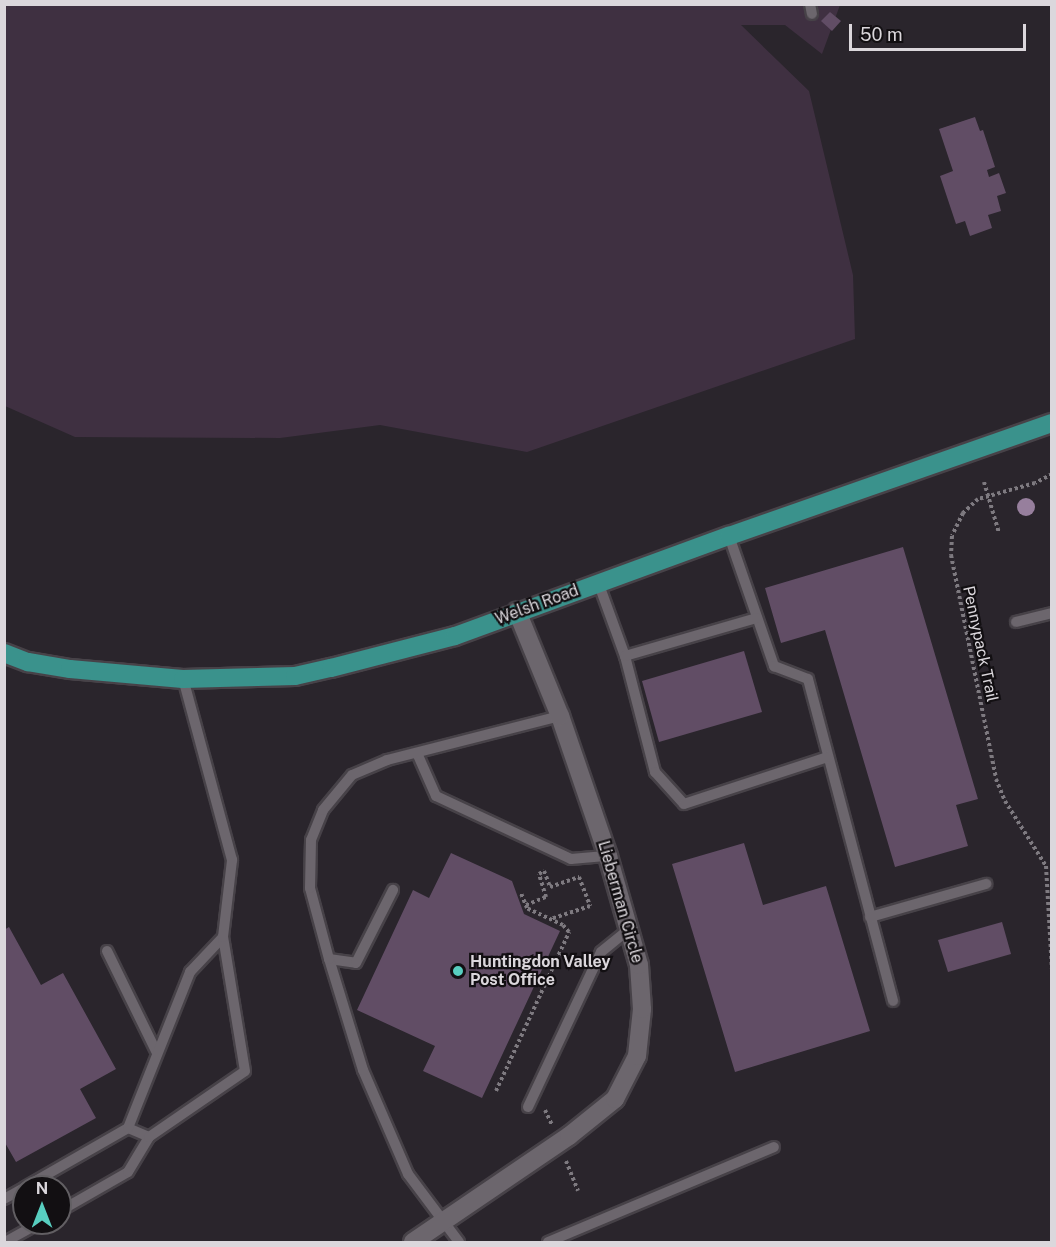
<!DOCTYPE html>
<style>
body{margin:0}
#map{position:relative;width:1056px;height:1247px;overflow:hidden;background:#2a252c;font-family:"Public Sans",sans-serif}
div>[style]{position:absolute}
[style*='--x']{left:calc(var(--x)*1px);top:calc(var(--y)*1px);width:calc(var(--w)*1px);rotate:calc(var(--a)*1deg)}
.green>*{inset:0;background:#3f3041}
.building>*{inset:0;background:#614d65}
.path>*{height:4px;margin-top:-2px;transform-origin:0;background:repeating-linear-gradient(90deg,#7e7a80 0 3px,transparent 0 6px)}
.roads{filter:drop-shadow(2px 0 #474248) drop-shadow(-2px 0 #474248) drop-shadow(0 2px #474248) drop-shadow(0 -2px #474248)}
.lane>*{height:10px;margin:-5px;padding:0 5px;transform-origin:5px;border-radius:5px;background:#6c666d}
.street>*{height:18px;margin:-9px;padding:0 9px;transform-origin:9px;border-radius:9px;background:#6c666d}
.primary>*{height:18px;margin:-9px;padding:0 9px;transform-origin:9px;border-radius:9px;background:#3a928c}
.trees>*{width:18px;height:18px;margin:-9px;border-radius:50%;background:#977f9d}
.dots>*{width:16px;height:16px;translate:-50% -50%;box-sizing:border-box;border:3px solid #120f12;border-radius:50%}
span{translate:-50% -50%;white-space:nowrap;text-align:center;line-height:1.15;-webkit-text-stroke:4.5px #120f12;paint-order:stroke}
.street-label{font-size:16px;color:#dbd7dc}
.poi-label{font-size:16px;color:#dbd7dc;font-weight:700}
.left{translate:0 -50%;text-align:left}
.frame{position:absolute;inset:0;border:6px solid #dbd7dc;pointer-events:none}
.north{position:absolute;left:12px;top:1175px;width:60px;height:60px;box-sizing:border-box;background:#120f12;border:2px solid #625f63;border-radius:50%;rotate:0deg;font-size:16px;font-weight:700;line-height:24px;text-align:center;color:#dbd7dc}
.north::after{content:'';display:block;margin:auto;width:21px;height:27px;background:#58cec0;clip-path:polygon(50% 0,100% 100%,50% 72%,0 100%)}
.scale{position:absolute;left:849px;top:24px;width:177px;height:27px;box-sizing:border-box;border:3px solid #dbd7dc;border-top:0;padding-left:8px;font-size:18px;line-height:21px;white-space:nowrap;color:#dbd7dc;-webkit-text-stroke:4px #120f12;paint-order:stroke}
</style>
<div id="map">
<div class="green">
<i style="clip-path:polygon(5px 5px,840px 5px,822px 54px,785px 25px,741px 25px,809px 91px,853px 275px,855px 339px,527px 452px,380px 425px,280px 438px,75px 437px,5px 406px)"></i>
</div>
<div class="building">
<i style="clip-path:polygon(830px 12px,841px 21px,832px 31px,821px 21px)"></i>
<i style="clip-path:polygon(975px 117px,980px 131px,983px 130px,995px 167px,987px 170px,989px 177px,999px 173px,1006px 193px,997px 196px,1001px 211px,988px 215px,992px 228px,970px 236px,965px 221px,956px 224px,940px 176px,953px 171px,939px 129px)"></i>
<i style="clip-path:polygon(903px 547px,978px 799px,956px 805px,968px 846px,895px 867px,825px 630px,781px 643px,765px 588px)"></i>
<i style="clip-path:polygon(744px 651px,762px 712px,659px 742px,642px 681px)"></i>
<i style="clip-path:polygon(744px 843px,763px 905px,826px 886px,870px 1031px,735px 1072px,672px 864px)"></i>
<i style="clip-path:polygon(451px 853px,512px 881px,524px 914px,560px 931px,482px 1098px,423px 1071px,435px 1046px,357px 1010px,413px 890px,429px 898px)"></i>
<i style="clip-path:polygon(1002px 922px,1011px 954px,948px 972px,938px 940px)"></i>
<i style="clip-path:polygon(9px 927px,41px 985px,63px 973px,116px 1069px,80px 1089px,96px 1118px,16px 1162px,4px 1141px,4px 930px)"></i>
</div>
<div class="path">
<i style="--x:1052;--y:474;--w:19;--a:152"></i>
<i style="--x:1035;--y:483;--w:59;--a:164.3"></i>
<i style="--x:978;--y:499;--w:21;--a:137"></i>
<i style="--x:963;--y:513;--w:25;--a:116"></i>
<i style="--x:952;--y:536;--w:19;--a:93"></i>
<i style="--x:951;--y:555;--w:228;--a:78.6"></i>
<i style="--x:996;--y:779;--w:24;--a:68"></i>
<i style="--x:1005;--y:801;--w:77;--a:57.8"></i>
<i style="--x:1046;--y:866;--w:104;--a:86.7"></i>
<i style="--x:984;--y:482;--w:53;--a:73.6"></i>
<i style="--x:526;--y:905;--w:22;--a:-22"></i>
<i style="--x:546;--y:897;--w:24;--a:-107"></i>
<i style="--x:539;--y:874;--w:6;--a:-31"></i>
<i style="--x:544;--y:871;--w:17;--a:69"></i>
<i style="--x:550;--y:887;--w:31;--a:-19"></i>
<i style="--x:579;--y:877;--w:31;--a:69"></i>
<i style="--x:590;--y:906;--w:41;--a:161.6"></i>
<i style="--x:496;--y:1091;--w:175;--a:-65.3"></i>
<i style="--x:569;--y:932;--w:9;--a:-131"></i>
<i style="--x:563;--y:925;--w:40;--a:-155"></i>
<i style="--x:527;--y:908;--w:16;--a:-112"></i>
<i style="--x:545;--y:1110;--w:17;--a:65"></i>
<i style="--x:566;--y:1161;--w:32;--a:68"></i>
</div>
<div class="roads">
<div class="lane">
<i style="--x:810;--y:4;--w:10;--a:79"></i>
<i style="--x:729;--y:536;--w:138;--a:70.9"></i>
<i style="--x:774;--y:666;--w:36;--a:21"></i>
<i style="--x:808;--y:679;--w:333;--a:75.2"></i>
<i style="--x:598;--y:582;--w:79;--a:70"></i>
<i style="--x:625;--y:656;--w:120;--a:75.5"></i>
<i style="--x:655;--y:772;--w:43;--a:47.8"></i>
<i style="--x:684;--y:804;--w:151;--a:-18.1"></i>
<i style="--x:1016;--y:622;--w:37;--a:-14"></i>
<i style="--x:625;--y:656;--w:137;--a:-16.1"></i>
<i style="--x:417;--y:753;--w:47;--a:66.2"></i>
<i style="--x:436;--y:796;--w:149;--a:25"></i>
<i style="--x:571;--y:859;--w:37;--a:-5"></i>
<i style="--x:870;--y:917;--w:121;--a:-15.9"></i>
<i style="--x:107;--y:951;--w:114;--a:63.9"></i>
<i style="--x:329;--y:959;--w:27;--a:8"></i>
<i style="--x:356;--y:963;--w:82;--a:-63.1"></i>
<i style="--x:528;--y:1107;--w:171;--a:-64.8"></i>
<i style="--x:601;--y:952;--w:35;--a:-39"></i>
<i style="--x:128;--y:1128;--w:23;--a:23"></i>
<i style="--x:25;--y:1187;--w:119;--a:-29.8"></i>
<i style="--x:128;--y:1128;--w:168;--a:-68.3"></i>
<i style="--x:190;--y:972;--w:48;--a:-46.7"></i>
<i style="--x:4;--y:1199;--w:23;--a:-29"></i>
<i style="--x:60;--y:1211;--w:78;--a:-29.8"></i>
<i style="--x:128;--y:1172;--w:41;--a:-59"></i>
<i style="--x:149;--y:1137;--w:116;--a:-34.5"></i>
<i style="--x:245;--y:1071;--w:136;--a:-99.3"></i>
<i style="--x:223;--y:937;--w:78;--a:-83.3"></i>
<i style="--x:232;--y:860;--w:188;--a:-105.1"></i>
<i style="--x:5;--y:1242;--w:39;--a:-29"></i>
<i style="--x:459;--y:1242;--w:85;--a:-126.9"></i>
<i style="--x:408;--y:1174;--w:113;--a:-113.4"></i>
<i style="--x:363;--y:1070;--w:116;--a:-107"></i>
<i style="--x:329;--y:959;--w:73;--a:-105"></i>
<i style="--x:310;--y:888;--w:48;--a:-88.8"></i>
<i style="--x:311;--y:840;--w:32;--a:-68"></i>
<i style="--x:323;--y:810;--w:45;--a:-50.4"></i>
<i style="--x:352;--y:775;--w:38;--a:-23"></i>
<i style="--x:387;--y:760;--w:179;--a:-14.3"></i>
<i style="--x:548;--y:1242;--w:245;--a:-22.8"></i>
</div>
<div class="street">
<i style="--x:413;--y:1242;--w:189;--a:-34.2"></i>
<i style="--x:569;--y:1136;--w:59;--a:-38.8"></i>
<i style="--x:615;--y:1099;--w:48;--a:-62.9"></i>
<i style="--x:637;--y:1056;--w:47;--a:-83.9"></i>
<i style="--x:642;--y:1009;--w:44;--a:-93.9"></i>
<i style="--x:639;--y:965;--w:113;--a:-105.9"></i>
<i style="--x:608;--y:856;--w:148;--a:-108.9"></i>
<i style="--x:560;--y:716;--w:113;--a:-112.3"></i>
</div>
<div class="primary">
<i style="--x:4;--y:653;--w:26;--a:21"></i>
<i style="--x:28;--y:662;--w:43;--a:9.5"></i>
<i style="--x:70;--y:669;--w:113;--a:5.1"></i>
<i style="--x:183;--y:679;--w:112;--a:-1.5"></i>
<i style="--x:295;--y:676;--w:37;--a:-13"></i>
<i style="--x:331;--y:668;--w:128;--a:-14.5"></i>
<i style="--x:455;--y:636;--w:292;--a:-20.1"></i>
<i style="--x:729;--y:536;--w:342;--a:-19.3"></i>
</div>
</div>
<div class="trees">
<i style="left:1026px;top:507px"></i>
</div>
<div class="dots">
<i style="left:458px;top:971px;background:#58cec0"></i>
</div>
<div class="street-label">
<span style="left:537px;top:605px;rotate:-20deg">Welsh Road</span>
<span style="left:980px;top:644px;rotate:78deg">Pennypack Trail</span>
<span style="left:620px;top:902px;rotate:74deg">Lieberman Circle</span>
</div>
<div class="poi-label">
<span class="left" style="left:470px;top:971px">Huntingdon Valley<br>Post Office</span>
</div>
<div class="frame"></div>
<div class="north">N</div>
<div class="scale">50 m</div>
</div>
